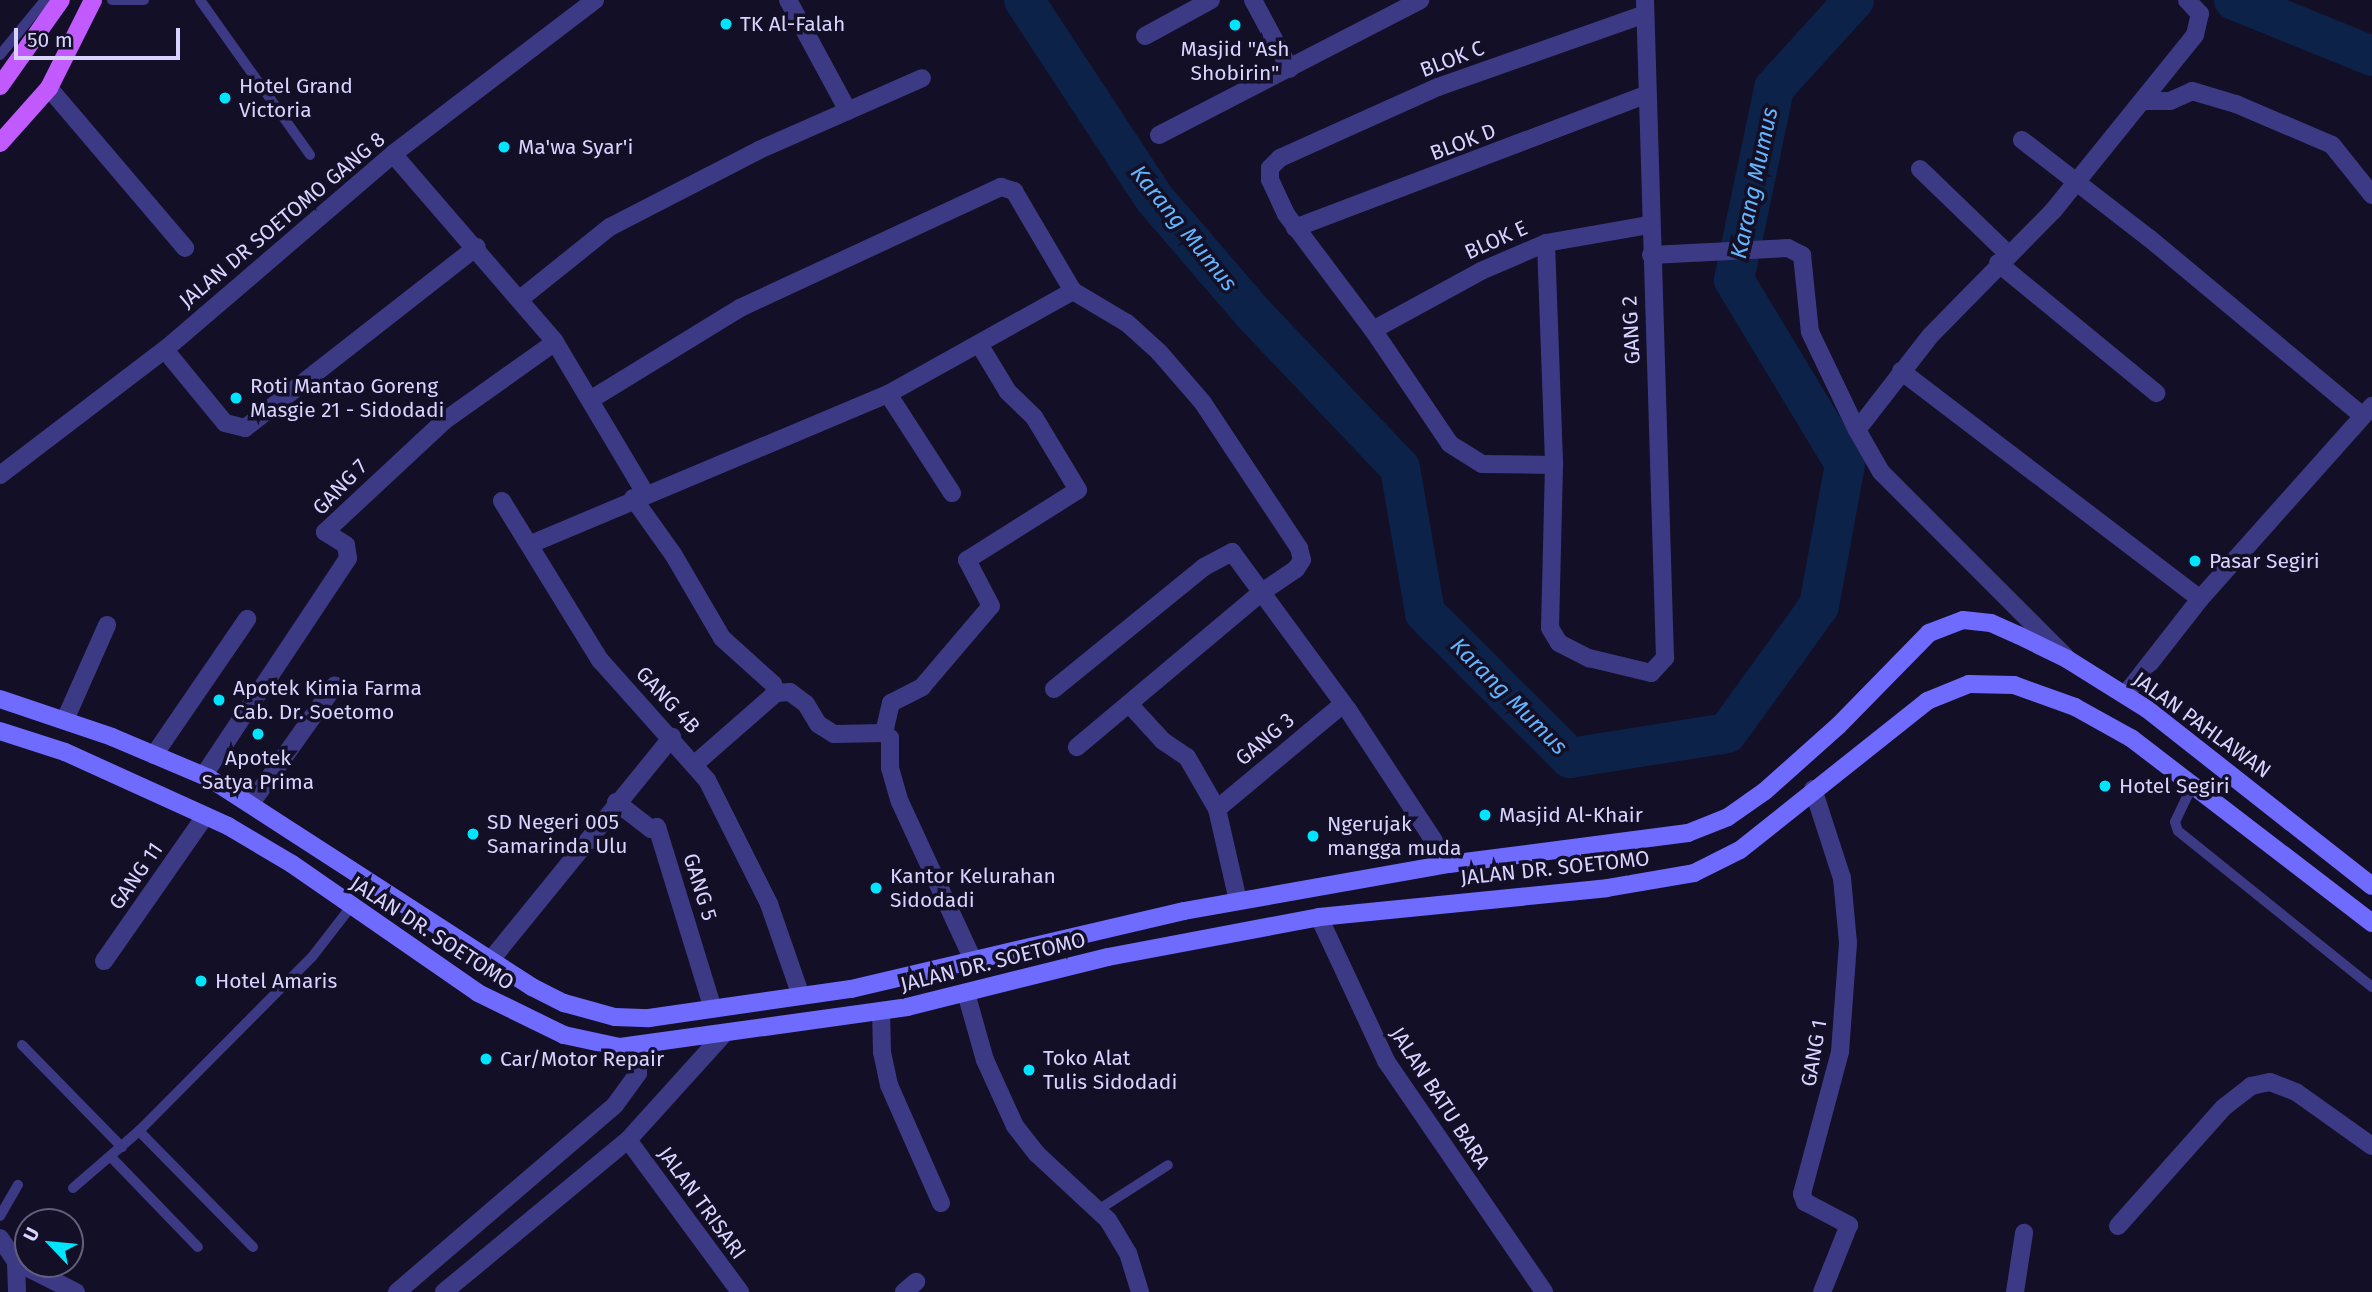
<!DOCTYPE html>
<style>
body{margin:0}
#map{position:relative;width:2372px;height:1292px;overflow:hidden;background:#130f26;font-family:"Fira Sans",sans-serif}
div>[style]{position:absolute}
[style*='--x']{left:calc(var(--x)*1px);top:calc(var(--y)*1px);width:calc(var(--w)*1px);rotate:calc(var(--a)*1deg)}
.river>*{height:40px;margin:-20px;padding:0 20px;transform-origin:20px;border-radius:20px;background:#0c2248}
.lane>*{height:10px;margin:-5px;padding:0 5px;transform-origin:5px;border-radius:5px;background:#3d3a85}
.street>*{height:18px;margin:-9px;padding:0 9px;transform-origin:9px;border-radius:9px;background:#3d3a85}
.secondary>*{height:18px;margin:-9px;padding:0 9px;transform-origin:9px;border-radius:9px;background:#6f6bff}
.primary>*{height:18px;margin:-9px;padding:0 9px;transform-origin:9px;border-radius:9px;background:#c25bff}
.dots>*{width:19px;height:19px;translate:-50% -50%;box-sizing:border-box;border:4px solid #130f26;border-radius:50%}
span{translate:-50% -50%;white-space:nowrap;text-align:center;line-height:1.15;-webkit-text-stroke:7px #130f26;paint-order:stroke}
.poi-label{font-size:21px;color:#d9d4ff}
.left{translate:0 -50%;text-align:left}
.street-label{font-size:21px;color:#d9d4ff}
.water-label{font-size:23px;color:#62b6ff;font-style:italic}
.north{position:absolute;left:14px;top:1208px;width:70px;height:70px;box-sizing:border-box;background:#130f26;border:2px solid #625e7d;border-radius:50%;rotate:296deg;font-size:19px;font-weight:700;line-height:28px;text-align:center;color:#d9d4ff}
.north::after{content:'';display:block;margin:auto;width:24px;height:32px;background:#00e5ff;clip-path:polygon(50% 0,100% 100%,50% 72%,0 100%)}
.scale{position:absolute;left:14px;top:28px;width:166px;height:32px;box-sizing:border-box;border:4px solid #d9d4ff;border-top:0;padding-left:9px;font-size:21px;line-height:24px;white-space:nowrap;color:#d9d4ff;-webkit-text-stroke:5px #130f26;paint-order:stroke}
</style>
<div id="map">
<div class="river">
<i style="--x:1024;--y:0;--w:237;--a:56.7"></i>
<i style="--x:1154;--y:198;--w:150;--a:49.3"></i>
<i style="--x:1252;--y:312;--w:215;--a:46.5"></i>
<i style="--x:1400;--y:468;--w:147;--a:80.2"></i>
<i style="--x:1425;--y:613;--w:205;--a:45"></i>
<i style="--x:1570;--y:758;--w:159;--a:-9"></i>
<i style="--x:1727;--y:733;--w:157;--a:-54.1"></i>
<i style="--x:1819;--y:606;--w:144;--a:-79.6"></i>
<i style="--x:1845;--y:464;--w:215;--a:-121.1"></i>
<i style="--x:1734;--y:280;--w:196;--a:-78.2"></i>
<i style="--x:1774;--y:88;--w:119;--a:-47.7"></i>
<i style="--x:2234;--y:0;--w:149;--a:22.1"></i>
</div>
<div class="lane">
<i style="--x:112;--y:0;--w:32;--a:0"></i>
<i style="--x:200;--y:0;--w:190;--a:54.6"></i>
<i style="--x:0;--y:55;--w:71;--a:-50.7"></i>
<i style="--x:2193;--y:784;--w:42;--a:115.3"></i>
<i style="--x:2175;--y:822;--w:9;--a:72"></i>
<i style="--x:2178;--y:831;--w:249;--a:38.8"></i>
<i style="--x:22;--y:1045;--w:143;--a:45.6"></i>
<i style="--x:111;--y:1157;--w:125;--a:46"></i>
<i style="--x:73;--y:1188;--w:87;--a:-40.8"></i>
<i style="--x:1098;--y:1210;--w:83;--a:-32.7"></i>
<i style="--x:0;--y:1216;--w:36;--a:-60"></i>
<i style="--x:253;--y:1247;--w:163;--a:-134.5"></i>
<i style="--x:139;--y:1131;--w:245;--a:-45.2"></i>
<i style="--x:312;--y:957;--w:62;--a:-52.2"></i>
</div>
<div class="street">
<i style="--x:788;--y:0;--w:126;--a:61.6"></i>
<i style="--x:1253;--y:0;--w:78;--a:61.8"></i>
<i style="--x:1145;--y:36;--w:75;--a:-28.6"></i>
<i style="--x:49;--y:88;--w:210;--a:49.6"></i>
<i style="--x:2142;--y:101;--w:28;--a:0"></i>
<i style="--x:2170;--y:101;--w:24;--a:-24"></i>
<i style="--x:2192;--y:91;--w:46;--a:16.5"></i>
<i style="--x:2236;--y:104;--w:104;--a:23.1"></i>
<i style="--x:2332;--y:145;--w:64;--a:51.3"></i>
<i style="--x:1159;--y:135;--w:294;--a:-27.3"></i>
<i style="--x:2022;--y:140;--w:160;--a:37.7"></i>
<i style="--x:2149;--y:238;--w:278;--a:39.8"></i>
<i style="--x:393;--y:154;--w:248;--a:49.2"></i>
<i style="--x:555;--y:342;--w:176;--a:59.2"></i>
<i style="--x:1920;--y:169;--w:121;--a:44"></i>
<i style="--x:1295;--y:228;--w:375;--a:-20.8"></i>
<i style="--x:1546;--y:243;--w:222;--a:87.9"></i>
<i style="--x:1554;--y:465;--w:163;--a:91.4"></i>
<i style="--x:1550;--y:628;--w:17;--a:59"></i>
<i style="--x:1559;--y:643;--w:34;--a:27"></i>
<i style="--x:1589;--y:658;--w:64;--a:13.6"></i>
<i style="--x:1651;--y:673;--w:21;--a:-47"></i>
<i style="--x:1665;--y:658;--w:658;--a:-91.74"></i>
<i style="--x:1651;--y:255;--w:137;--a:-2.9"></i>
<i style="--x:1788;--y:248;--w:16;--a:27"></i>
<i style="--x:1802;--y:255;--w:77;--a:84.1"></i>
<i style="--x:1810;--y:332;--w:109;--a:64.4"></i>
<i style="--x:1998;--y:263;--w:205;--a:39.4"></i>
<i style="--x:520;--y:299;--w:115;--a:-38.7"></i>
<i style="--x:610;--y:227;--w:168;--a:-27.3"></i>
<i style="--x:759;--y:150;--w:178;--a:-23.8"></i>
<i style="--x:1373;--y:330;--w:123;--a:-28.6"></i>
<i style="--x:1481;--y:271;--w:71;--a:-23.3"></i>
<i style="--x:1546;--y:243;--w:105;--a:-9.9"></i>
<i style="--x:165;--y:350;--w:94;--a:50.6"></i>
<i style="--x:225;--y:423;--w:21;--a:14"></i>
<i style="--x:245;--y:428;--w:294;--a:-38"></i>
<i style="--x:1901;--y:371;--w:376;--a:37.3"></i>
<i style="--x:888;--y:394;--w:212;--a:-29.1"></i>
<i style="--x:1073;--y:291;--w:63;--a:30.7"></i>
<i style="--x:1127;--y:323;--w:43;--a:42.2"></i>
<i style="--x:1159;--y:352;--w:67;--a:49.2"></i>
<i style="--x:1203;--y:403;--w:174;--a:56.5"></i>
<i style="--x:1299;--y:548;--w:12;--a:76"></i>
<i style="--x:1302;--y:560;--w:11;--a:124"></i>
<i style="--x:1296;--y:569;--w:40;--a:146"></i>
<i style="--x:1263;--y:591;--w:243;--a:140"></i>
<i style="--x:590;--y:400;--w:176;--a:-31.5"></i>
<i style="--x:740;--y:308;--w:288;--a:-24.9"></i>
<i style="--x:1001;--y:187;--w:14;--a:17"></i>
<i style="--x:1014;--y:191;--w:116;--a:59.5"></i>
<i style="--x:1554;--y:465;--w:72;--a:-179.2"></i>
<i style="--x:1482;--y:464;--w:38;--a:-148"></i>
<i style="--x:1450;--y:444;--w:138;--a:-124"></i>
<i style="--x:1373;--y:330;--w:145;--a:-126.9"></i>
<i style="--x:1286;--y:214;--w:38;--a:-115"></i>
<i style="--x:1270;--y:180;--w:12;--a:-90"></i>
<i style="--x:1270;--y:168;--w:14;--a:-45"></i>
<i style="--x:1280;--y:158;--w:173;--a:-24.2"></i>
<i style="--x:1438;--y:87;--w:219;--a:-19.4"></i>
<i style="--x:0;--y:475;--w:211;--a:-37.3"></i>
<i style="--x:168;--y:347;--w:296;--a:-40.6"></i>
<i style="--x:393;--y:154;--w:254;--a:-37.3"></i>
<i style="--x:633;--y:498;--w:69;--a:54.5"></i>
<i style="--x:673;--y:554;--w:97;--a:59.7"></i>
<i style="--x:722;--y:638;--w:69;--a:42"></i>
<i style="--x:773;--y:684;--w:9;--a:72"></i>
<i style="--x:502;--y:501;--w:187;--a:58.4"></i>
<i style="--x:600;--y:660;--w:161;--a:48.3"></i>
<i style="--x:707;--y:780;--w:139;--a:63.4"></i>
<i style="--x:769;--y:904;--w:97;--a:70.8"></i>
<i style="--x:531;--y:544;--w:387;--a:-22.8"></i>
<i style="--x:888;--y:394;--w:118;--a:57.1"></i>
<i style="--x:2065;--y:656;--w:260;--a:-135"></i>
<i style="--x:1881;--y:472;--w:48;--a:-119.7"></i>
<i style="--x:1857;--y:430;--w:120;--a:-52.1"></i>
<i style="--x:1931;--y:335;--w:174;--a:-45.5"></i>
<i style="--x:2053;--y:211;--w:226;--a:-51.1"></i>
<i style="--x:2195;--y:35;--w:22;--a:-77"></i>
<i style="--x:2200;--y:14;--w:19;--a:-133"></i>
<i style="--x:1054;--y:689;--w:193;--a:-39.1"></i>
<i style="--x:1204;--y:567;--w:32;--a:-28"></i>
<i style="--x:1232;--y:552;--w:196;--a:53.7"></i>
<i style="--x:1348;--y:710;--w:184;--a:56.7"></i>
<i style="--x:776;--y:693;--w:14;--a:-4"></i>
<i style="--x:790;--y:692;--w:20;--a:37"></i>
<i style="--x:806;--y:704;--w:23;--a:59"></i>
<i style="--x:818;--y:724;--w:19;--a:32"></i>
<i style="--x:834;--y:734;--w:50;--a:-1.1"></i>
<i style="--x:2125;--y:695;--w:122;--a:-52"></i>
<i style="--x:2200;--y:599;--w:259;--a:-48.3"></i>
<i style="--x:1130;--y:705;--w:49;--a:47.5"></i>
<i style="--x:1163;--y:741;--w:29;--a:34"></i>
<i style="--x:1187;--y:757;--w:60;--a:60"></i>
<i style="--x:1217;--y:809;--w:94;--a:77.1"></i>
<i style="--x:65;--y:720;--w:104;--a:-66.1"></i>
<i style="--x:884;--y:733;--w:31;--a:-77"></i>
<i style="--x:891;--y:703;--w:35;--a:-27"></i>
<i style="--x:922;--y:687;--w:106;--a:-49.6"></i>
<i style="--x:991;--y:606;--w:52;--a:-117.6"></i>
<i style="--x:967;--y:560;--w:131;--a:-32.2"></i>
<i style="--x:1078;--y:490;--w:85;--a:-121.1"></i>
<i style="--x:1034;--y:417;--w:36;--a:-136"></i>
<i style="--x:1008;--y:392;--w:56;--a:-121.1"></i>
<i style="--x:884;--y:733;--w:8;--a:40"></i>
<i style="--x:890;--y:738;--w:30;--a:90"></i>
<i style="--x:890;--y:768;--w:35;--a:74"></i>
<i style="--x:900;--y:802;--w:174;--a:65.2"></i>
<i style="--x:154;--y:755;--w:165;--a:-55.6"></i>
<i style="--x:696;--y:763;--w:106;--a:-41.2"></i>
<i style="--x:204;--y:775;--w:260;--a:-56.4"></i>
<i style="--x:348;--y:558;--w:13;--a:-99"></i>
<i style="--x:346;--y:545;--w:25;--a:-148"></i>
<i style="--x:325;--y:532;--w:163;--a:-43"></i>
<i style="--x:444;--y:421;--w:136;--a:-35.4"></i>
<i style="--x:1813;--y:789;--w:94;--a:72"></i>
<i style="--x:1842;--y:878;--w:65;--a:84.7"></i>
<i style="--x:1848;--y:943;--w:109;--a:94.2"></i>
<i style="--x:1840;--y:1052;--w:147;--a:105"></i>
<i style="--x:1802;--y:1194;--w:9;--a:69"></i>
<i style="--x:1805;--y:1202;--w:50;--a:27.6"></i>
<i style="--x:1849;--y:1225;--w:72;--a:111.9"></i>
<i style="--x:252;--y:802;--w:143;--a:-54.6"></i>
<i style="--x:616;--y:802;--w:44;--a:37.6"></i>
<i style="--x:651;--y:829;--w:6;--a:-18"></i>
<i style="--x:657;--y:827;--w:190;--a:72.9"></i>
<i style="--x:1217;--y:809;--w:164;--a:-39.8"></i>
<i style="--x:1319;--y:917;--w:159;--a:65"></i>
<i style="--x:1386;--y:1061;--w:280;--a:55.6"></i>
<i style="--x:104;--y:961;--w:177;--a:-55.1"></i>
<i style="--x:490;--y:961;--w:289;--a:-50.9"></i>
<i style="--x:966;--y:993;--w:70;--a:74.2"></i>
<i style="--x:985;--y:1060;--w:72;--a:65.6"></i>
<i style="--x:1015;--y:1126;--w:36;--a:52"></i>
<i style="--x:1037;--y:1154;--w:97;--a:42.9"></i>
<i style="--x:1108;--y:1220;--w:39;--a:59"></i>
<i style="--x:1128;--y:1253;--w:41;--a:72.9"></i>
<i style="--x:881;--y:1011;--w:41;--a:88.6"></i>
<i style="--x:882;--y:1052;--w:34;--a:78"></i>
<i style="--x:889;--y:1085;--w:129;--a:66.2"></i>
<i style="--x:628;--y:1140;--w:189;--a:53.6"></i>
<i style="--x:2118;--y:1226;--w:158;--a:-48.3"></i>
<i style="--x:2223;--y:1108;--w:36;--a:-38"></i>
<i style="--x:2251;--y:1086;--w:19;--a:-12"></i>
<i style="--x:2270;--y:1082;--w:28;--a:21"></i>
<i style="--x:2296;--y:1092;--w:93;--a:35.4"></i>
<i style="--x:0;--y:1238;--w:29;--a:56"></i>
<i style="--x:16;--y:1262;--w:30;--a:88"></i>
<i style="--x:16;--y:1262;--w:67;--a:26.6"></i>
<i style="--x:397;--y:1292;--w:287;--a:-40.6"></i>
<i style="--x:615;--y:1105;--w:39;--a:-54"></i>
<i style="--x:638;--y:1073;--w:25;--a:-88"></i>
<i style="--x:444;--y:1292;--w:239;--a:-39.6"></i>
<i style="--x:628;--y:1140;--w:142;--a:-47.9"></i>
<i style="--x:904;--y:1292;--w:16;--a:-40"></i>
<i style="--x:2015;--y:1292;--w:60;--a:-81.3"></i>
</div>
<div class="secondary">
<i style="--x:0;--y:699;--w:118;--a:18.7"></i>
<i style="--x:112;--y:737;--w:105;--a:22.9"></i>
<i style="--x:209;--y:778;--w:385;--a:32.9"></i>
<i style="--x:532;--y:987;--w:36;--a:27"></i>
<i style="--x:564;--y:1003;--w:53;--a:15.4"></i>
<i style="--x:615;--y:1017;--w:34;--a:2"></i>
<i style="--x:649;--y:1018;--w:204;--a:-8.2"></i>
<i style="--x:851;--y:989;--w:342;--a:-13.2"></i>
<i style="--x:1184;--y:911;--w:269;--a:-10.1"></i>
<i style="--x:1449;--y:864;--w:241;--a:-7.4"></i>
<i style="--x:1688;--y:833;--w:43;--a:-21.8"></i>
<i style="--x:1728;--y:817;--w:45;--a:-35.1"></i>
<i style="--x:1765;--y:791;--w:98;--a:-41.7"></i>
<i style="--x:1838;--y:726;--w:130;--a:-45.6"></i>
<i style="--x:1929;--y:633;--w:36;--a:-21"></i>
<i style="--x:1963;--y:620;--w:28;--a:6"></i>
<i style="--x:1991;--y:623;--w:30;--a:24"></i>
<i style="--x:2018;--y:635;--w:55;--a:26.1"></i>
<i style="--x:2067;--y:659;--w:94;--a:32"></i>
<i style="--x:2147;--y:709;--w:286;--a:38.2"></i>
<i style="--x:0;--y:731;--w:68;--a:17.9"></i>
<i style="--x:65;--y:752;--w:179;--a:24.4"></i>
<i style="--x:228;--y:826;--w:74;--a:30.7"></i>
<i style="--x:292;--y:864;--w:226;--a:34.7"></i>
<i style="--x:478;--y:993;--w:96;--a:26"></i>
<i style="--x:564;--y:1035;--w:57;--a:12.1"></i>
<i style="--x:620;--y:1047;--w:290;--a:-7.9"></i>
<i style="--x:907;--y:1007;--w:207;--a:-14"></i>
<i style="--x:1108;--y:957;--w:215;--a:-10.7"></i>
<i style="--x:1319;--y:917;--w:289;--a:-5.7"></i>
<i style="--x:1607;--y:888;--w:88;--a:-9.8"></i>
<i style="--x:1694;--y:873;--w:51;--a:-26.6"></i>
<i style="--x:1740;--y:850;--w:239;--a:-38.5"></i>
<i style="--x:1927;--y:701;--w:45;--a:-22"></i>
<i style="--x:1969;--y:684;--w:45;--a:1.3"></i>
<i style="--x:2014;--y:685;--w:65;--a:19.8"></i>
<i style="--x:2075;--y:707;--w:64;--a:29"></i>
<i style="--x:2131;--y:738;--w:304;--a:37.5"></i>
</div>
<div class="primary">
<i style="--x:0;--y:86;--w:105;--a:-54.7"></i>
<i style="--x:0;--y:143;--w:74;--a:-48.3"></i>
<i style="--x:49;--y:88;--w:98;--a:-63.4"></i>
</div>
<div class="dots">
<i style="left:726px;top:24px;background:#00e5ff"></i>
<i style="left:1235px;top:25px;background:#00e5ff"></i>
<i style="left:225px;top:98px;background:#00e5ff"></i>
<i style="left:504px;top:147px;background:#00e5ff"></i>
<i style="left:236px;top:398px;background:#00e5ff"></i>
<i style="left:2195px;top:561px;background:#00e5ff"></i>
<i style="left:219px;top:700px;background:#00e5ff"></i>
<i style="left:258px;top:734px;background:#00e5ff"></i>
<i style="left:2105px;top:786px;background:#00e5ff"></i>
<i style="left:1485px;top:815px;background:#00e5ff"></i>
<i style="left:473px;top:834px;background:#00e5ff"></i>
<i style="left:1313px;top:836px;background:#00e5ff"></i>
<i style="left:876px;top:888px;background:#00e5ff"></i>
<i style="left:201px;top:981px;background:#00e5ff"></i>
<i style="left:486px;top:1059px;background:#00e5ff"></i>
<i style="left:1029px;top:1070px;background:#00e5ff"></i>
</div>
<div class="poi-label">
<span class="left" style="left:740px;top:24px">TK Al-Falah</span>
<span style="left:1235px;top:61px">Masjid "Ash<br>Shobirin"</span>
<span class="left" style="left:239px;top:98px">Hotel Grand<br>Victoria</span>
<span class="left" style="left:518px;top:147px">Ma'wa Syar'i</span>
<span class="left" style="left:250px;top:398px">Roti Mantao Goreng<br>Masgie 21 - Sidodadi</span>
<span class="left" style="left:2209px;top:561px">Pasar Segiri</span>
<span class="left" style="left:233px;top:700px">Apotek Kimia Farma<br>Cab. Dr. Soetomo</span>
<span style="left:258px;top:770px">Apotek<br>Satya Prima</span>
<span class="left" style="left:2119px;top:786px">Hotel Segiri</span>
<span class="left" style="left:1499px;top:815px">Masjid Al-Khair</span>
<span class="left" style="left:487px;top:834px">SD Negeri 005<br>Samarinda Ulu</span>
<span class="left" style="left:1327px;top:836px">Ngerujak<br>mangga muda</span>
<span class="left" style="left:890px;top:888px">Kantor Kelurahan<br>Sidodadi</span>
<span class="left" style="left:215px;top:981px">Hotel Amaris</span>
<span class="left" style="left:1043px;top:1070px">Toko Alat<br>Tulis Sidodadi</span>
<span class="left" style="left:500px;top:1059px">Car/Motor Repair</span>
</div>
<div class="street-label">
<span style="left:1452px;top:59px;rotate:-21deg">BLOK C</span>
<span style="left:1463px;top:142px;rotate:-21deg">BLOK D</span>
<span style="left:282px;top:220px;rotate:-40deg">JALAN DR SOETOMO GANG 8</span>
<span style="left:1496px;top:240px;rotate:-24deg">BLOK E</span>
<span style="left:1631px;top:330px;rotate:-93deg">GANG 2</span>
<span style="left:340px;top:487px;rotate:-46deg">GANG 7</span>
<span style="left:668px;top:700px;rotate:47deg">GANG 4B</span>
<span style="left:2202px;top:725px;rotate:36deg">JALAN PAHLAWAN</span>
<span style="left:1265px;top:739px;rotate:-40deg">GANG 3</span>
<span style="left:1555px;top:868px;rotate:-6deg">JALAN DR. SOETOMO</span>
<span style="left:136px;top:876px;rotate:-55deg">GANG 11</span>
<span style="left:700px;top:887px;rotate:73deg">GANG 5</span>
<span style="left:432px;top:933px;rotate:33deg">JALAN DR. SOETOMO</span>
<span style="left:993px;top:962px;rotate:-14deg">JALAN DR. SOETOMO</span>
<span style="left:1814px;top:1053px;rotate:-80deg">GANG 1</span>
<span style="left:1440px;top:1098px;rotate:57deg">JALAN BATU BARA</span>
<span style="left:702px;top:1203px;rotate:54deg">JALAN TRISARI</span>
</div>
<div class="water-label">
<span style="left:1754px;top:183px;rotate:-78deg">Karang Mumus</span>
<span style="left:1184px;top:228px;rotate:51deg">Karang Mumus</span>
<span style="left:1509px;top:696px;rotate:45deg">Karang Mumus</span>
</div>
<div class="north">U</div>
<div class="scale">50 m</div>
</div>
